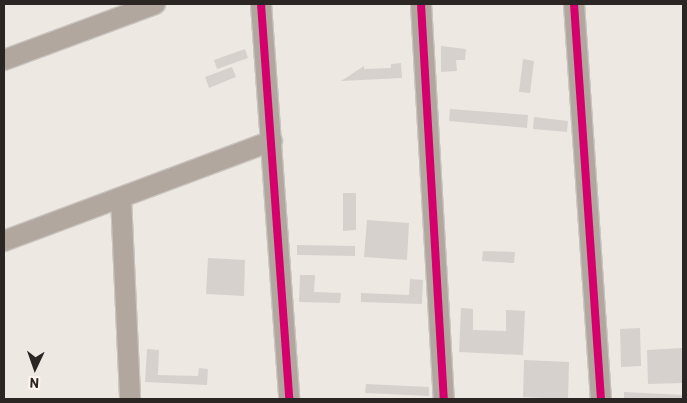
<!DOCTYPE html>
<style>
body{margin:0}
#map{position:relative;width:687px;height:403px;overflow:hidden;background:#eee8e3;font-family:Barlow,sans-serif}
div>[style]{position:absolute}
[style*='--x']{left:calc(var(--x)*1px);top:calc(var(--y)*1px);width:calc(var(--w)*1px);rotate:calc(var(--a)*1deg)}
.building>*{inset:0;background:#d6d1cd}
.roads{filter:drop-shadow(1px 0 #cac5c1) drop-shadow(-1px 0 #cac5c1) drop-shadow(0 1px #cac5c1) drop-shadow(0 -1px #cac5c1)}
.street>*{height:20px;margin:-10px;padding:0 10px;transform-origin:10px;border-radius:10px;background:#b1a79f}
.cycleway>*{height:8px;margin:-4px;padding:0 4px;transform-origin:4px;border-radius:4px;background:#d6006c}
span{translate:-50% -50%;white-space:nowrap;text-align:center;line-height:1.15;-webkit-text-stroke:4.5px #fff5ed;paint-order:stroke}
.frame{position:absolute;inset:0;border:5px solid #2b2623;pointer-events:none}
.north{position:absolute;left:10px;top:343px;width:50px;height:50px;-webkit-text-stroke:4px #fff5ed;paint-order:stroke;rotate:183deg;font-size:14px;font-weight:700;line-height:20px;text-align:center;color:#2b2623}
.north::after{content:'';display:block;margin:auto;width:18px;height:22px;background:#2b2623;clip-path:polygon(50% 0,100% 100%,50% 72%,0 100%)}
</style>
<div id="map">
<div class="building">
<i style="clip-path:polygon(441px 46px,466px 49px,465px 60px,456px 60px,457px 71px,441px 72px)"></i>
<i style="clip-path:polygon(245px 49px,248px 58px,217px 69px,214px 60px)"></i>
<i style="clip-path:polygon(523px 59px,534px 61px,530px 93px,519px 92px)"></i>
<i style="clip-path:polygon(401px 63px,402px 78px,341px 81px,364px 66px,364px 69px,391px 68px,391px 64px)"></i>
<i style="clip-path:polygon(232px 67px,236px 77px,209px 88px,205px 77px)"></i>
<i style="clip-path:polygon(450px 109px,528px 115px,527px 128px,449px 121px)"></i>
<i style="clip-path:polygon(534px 117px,568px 121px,567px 132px,533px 129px)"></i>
<i style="clip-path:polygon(343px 193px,356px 193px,356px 230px,343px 231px)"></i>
<i style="clip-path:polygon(367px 220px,409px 223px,407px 260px,364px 257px)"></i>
<i style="clip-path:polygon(297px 245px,355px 246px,355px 256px,297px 255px)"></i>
<i style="clip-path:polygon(483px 251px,515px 252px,514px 263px,482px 261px)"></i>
<i style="clip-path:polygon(208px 258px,245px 260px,244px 296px,206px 294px)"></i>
<i style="clip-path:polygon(300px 275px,315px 275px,314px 292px,341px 293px,340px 303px,299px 302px)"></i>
<i style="clip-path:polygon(410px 279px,423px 280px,422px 304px,361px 302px,361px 293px,409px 295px)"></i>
<i style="clip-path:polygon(461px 308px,473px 309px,473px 330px,506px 331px,506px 310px,525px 311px,523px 355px,459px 352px)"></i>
<i style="clip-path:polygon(640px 328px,641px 366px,621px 367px,620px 329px)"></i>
<i style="clip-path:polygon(683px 348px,683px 383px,648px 384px,647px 350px)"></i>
<i style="clip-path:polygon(147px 349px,159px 350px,158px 375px,198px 376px,199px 368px,208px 369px,207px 385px,145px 382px)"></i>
<i style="clip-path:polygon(524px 360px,569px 362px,568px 399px,523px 397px)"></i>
<i style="clip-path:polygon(366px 384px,429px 387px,429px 396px,365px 393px)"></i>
<i style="clip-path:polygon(624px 392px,683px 395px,683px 399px,624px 399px)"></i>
</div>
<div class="roads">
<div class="street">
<i style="--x:261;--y:4;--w:396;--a:85.9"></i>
<i style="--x:421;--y:4;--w:396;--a:86.7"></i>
<i style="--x:574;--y:4;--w:396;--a:86.1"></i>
<i style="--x:4;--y:60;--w:161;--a:-20.3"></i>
<i style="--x:121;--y:198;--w:201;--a:87.4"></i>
<i style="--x:4;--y:241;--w:286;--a:-20.5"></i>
</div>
</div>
<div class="cycleway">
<i style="--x:261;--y:4;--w:396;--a:85.9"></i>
<i style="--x:421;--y:4;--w:396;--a:86.7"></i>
<i style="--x:574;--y:4;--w:396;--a:86.1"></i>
</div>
<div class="frame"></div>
<div class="north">N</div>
</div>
